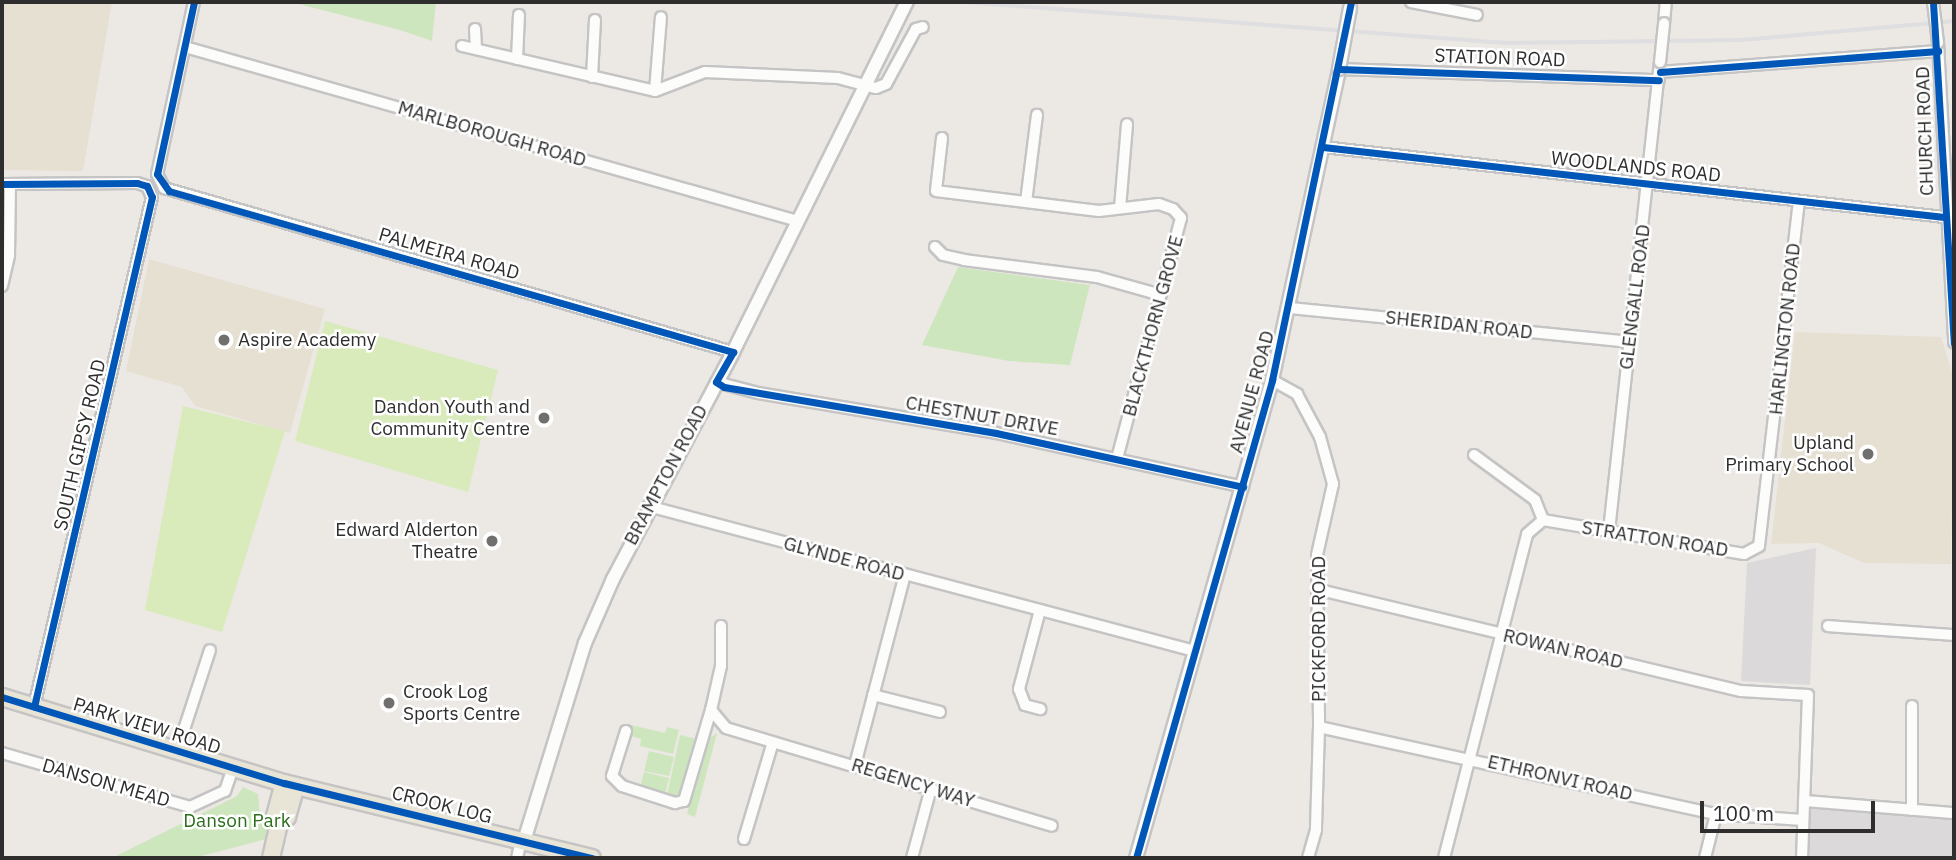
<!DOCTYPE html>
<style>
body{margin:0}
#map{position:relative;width:1956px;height:860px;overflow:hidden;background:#ece8e4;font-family:"IBM Plex Sans",sans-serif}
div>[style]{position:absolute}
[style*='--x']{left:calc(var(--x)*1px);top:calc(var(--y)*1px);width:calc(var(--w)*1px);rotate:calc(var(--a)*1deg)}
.industrial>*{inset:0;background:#dcd9db}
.education>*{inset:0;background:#e6e0d3}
.green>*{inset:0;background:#cee6be}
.pitch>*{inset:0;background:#d9eabb}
.roads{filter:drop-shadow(2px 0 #c5c4c5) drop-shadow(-2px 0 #c5c4c5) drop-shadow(0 2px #c5c4c5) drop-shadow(0 -2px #c5c4c5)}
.minor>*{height:10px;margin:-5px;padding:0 5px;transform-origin:5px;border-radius:5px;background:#fcfcfb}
.tertiary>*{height:12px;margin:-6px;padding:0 6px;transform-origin:6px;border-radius:6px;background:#fcfcfb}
.primary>*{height:16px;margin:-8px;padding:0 8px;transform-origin:8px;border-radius:8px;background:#e8e4d6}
.rail>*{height:3.5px;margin:-1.75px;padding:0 1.75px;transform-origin:1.75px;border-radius:1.75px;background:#dfdfe1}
.bridges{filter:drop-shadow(2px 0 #c5c4c5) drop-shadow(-2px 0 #c5c4c5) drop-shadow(0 2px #c5c4c5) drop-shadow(0 -2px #c5c4c5)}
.minor-bridge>*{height:10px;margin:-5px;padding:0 5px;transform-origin:5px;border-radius:5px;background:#fcfcfb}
.tertiary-bridge>*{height:12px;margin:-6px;padding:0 6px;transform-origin:6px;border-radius:6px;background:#fcfcfb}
.cycleway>*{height:7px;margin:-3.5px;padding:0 3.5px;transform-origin:3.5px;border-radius:3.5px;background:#0057b8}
.dots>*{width:19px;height:19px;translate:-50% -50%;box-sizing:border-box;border:4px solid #fff;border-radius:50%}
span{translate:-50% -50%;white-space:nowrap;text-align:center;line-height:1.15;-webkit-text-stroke:5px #fff;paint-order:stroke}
.street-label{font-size:19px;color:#2e2e2e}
.poi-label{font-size:19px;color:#2e2e2e}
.left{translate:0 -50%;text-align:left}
.right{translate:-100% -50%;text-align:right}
.park-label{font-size:19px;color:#2c6e1b}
.frame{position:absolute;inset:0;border:4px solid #2e2e2e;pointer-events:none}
.scale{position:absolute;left:1700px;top:801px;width:175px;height:32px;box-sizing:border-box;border:4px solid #2e2e2e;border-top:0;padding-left:9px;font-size:21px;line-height:24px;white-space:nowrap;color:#2e2e2e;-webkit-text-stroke:5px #fff;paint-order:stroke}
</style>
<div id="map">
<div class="industrial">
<i style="clip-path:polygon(1816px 548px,1810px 685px,1741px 681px,1747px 563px)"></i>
<i style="clip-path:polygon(1807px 804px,1954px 814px,1954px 858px,1804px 858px)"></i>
</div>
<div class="education">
<i style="clip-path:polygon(2px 2px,112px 2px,83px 171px,2px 170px)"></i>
<i style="clip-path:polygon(149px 259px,325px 309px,290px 433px,195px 406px,182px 387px,126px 371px)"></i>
<i style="clip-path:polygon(1795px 332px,1941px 337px,1954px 378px,1951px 564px,1864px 563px,1819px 543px,1771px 544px)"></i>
</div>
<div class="green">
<i style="clip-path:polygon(291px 2px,436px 2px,432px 41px,400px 30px)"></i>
<i style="clip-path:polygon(958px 267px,1090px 285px,1070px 365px,1009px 361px,922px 345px)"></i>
<i style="clip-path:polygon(627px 724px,665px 733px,667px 727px,679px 730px,673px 754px,640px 746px,641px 739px,631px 736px)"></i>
<i style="clip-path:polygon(717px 733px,695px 817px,687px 814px,706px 741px)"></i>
<i style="clip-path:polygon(680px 735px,697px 739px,684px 791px,674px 798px,667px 795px)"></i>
<i style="clip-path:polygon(649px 751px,674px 757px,669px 776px,644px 771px)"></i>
<i style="clip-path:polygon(644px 772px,669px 778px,665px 794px,640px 788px)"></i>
<i style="clip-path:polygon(243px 787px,258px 794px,260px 816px,268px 815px,266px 839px,194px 858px,112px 858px,237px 796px)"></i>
</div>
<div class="pitch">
<i style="clip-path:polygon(325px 321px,498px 370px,468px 492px,295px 441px)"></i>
<i style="clip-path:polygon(183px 406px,285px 431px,222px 632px,145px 610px)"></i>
</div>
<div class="roads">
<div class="minor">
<i style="--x:194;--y:2;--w:176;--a:102.1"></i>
<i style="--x:157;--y:174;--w:16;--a:63"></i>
<i style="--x:164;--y:188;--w:592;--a:16.08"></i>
<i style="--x:1411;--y:2;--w:67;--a:11.1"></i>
<i style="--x:1664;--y:23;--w:21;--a:-85"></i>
<i style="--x:475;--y:29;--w:20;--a:87"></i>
<i style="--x:1938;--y:43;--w:300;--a:86.9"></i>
<i style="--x:462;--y:46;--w:198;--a:13.1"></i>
<i style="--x:655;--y:91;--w:53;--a:-20.8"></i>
<i style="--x:705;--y:72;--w:133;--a:2.6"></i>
<i style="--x:838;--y:78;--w:39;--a:15"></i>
<i style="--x:876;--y:88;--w:11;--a:-22"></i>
<i style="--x:886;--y:84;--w:63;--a:-61.4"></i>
<i style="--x:916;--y:29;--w:7;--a:-16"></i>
<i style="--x:185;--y:47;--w:637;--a:15.85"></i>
<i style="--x:517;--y:59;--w:44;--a:-87.4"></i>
<i style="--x:1339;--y:69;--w:320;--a:2"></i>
<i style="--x:1660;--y:72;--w:279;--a:-4.3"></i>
<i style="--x:592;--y:77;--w:57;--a:-87"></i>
<i style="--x:655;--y:91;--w:74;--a:-85.4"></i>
<i style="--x:942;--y:138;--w:53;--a:96.5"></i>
<i style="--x:936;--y:191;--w:164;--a:7"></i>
<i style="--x:1099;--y:211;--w:60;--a:-6.7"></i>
<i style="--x:1159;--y:204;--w:15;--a:20"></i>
<i style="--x:1173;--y:209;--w:12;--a:48"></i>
<i style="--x:1181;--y:218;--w:248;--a:104.9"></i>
<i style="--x:1323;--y:147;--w:625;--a:6.43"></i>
<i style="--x:2;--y:184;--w:135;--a:-0.4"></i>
<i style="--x:137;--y:183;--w:10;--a:17"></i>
<i style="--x:147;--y:186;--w:12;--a:66"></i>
<i style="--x:152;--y:197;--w:523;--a:103.03"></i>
<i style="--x:1026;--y:202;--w:88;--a:-82.8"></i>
<i style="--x:1120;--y:208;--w:84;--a:-85.2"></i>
<i style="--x:935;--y:247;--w:11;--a:45"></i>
<i style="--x:943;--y:255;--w:22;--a:13"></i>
<i style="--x:964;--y:260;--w:134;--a:7.3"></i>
<i style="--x:1097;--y:277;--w:66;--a:15.7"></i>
<i style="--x:2;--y:286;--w:32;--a:-77"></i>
<i style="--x:9;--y:255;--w:70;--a:-89.2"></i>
<i style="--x:1290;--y:308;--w:340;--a:5.7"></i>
<i style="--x:1272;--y:380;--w:29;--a:29"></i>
<i style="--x:1297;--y:394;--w:49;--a:61.9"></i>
<i style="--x:1320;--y:437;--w:49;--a:74.5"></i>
<i style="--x:1333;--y:484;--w:73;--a:102.7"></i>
<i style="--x:1317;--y:555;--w:172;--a:89.3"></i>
<i style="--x:1319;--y:727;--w:103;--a:91.7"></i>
<i style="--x:1316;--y:830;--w:29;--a:106"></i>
<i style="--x:716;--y:382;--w:43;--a:14.7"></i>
<i style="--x:758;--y:393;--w:241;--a:9.5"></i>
<i style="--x:996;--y:433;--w:253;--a:12.3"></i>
<i style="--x:1474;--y:455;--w:76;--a:36.4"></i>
<i style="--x:1535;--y:500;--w:22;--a:68"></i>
<i style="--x:648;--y:506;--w:566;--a:14.85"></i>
<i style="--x:1543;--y:520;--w:204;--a:9.6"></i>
<i style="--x:1744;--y:554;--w:17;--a:-28"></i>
<i style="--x:1759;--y:546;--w:346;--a:-83.4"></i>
<i style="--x:1609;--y:531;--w:472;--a:-83.8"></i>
<i style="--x:1320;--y:590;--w:433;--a:13.5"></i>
<i style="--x:1741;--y:691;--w:67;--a:3.4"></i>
<i style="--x:1808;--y:695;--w:163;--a:92.1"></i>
<i style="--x:1040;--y:610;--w:82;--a:104.9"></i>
<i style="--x:1019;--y:689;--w:17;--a:69"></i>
<i style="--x:1025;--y:705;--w:16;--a:15"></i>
<i style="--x:721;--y:626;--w:40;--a:90"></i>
<i style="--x:721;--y:666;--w:45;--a:102.8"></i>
<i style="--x:711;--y:710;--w:23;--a:50"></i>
<i style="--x:726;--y:728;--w:340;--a:16.7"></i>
<i style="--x:1828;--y:626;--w:126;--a:4.1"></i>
<i style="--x:873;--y:695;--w:69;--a:14.2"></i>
<i style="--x:1912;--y:706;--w:104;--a:90"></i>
<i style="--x:1319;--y:727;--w:406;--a:12.4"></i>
<i style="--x:1716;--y:814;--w:87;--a:3.9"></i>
<i style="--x:626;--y:731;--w:47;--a:107.3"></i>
<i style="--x:612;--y:776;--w:14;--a:45"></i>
<i style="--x:622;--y:786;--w:56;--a:17.8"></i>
<i style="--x:675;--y:803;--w:9;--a:-13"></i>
<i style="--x:684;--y:801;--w:95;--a:-73.5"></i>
<i style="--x:177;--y:751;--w:106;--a:-71.9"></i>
<i style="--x:2;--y:753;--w:196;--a:16"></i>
<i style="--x:190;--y:807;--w:38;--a:-25"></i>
<i style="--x:225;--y:791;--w:24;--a:-71"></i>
<i style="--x:855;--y:765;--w:196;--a:-75.3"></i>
<i style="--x:1804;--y:801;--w:150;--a:4.6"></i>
<i style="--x:744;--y:839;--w:101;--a:-73.4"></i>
<i style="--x:517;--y:858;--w:17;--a:-77"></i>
<i style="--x:912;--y:858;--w:73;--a:-74.8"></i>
<i style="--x:1444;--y:858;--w:334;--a:-75.6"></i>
<i style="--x:1527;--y:534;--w:21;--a:-41"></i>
<i style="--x:1705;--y:858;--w:45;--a:-76"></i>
</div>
<div class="tertiary">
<i style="--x:524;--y:841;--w:207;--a:-72.9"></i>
<i style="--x:585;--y:643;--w:70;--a:-66.4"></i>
<i style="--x:613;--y:579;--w:257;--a:-62.1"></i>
<i style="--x:733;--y:352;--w:391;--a:-63.6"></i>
<i style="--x:1136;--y:858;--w:497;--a:-74.1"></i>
<i style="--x:1272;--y:380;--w:318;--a:-77.8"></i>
</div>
<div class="primary">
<i style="--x:2;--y:697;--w:295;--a:17"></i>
<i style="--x:284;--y:783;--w:317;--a:13.7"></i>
<i style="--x:279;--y:824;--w:11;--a:-41"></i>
<i style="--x:287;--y:817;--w:32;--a:-74"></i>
<i style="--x:271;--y:858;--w:35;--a:-77"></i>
<i style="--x:279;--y:824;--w:9;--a:-117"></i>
<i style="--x:275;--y:816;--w:34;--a:-75"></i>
</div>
</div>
<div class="rail">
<i style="--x:964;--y:2;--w:544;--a:4.33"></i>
<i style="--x:1506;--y:43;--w:237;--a:-0.7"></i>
<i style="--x:1743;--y:40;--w:212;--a:-5.1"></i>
</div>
<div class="bridges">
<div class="minor-bridge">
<i style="--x:1933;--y:2;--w:41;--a:83"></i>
<i style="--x:1660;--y:62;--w:39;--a:-84"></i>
</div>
<div class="tertiary-bridge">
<i style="--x:1339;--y:69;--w:62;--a:-79.8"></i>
</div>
</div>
<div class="cycleway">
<i style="--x:194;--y:2;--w:176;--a:102.1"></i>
<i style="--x:157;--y:174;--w:21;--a:55"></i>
<i style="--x:169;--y:191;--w:587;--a:15.93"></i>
<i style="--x:733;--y:352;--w:34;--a:120"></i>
<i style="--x:716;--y:382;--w:9;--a:32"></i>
<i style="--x:724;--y:387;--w:276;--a:9.6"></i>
<i style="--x:996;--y:433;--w:253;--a:12.3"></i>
<i style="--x:1933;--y:2;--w:342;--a:86.5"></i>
<i style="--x:1339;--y:69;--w:320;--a:2"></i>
<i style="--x:1660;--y:72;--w:279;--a:-4.3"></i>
<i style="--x:1323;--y:147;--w:625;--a:6.43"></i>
<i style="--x:2;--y:184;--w:135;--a:-0.4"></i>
<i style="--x:137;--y:183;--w:10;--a:17"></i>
<i style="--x:147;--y:186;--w:12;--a:66"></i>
<i style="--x:152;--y:197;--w:523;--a:103.03"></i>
<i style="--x:2;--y:697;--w:295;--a:17"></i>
<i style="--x:284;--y:783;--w:317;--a:13.7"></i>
<i style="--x:1136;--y:858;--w:497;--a:-74.1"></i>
<i style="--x:1272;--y:380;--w:386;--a:-78.2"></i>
</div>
<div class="dots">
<i style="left:224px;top:340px;background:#706f6e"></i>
<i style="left:544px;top:418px;background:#706f6e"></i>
<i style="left:1868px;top:454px;background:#706f6e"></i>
<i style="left:492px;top:541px;background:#706f6e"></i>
<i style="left:389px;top:703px;background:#706f6e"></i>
</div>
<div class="street-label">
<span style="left:1500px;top:58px;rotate:2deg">STATION ROAD</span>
<span style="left:1925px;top:131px;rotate:-92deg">CHURCH ROAD</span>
<span style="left:492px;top:134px;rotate:16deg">MARLBOROUGH ROAD</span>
<span style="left:1636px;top:167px;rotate:6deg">WOODLANDS ROAD</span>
<span style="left:449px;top:254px;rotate:16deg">PALMEIRA ROAD</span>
<span style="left:1635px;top:297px;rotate:-83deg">GLENGALL ROAD</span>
<span style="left:1459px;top:325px;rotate:6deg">SHERIDAN ROAD</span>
<span style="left:1153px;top:326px;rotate:-75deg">BLACKTHORN GROVE</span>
<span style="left:1785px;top:329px;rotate:-84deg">HARLINGTON ROAD</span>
<span style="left:1252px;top:392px;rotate:-75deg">AVENUE ROAD</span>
<span style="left:982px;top:416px;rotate:10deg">CHESTNUT DRIVE</span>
<span style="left:80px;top:445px;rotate:-77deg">SOUTH GIPSY ROAD</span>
<span style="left:666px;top:475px;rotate:-62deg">BRAMPTON ROAD</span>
<span style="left:1655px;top:539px;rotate:9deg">STRATTON ROAD</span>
<span style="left:844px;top:559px;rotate:15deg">GLYNDE ROAD</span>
<span style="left:1319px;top:629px;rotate:-90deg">PICKFORD ROAD</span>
<span style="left:1563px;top:649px;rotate:13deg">ROWAN ROAD</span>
<span style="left:147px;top:726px;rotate:17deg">PARK VIEW ROAD</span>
<span style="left:1560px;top:778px;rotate:13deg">ETHRONVI ROAD</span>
<span style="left:106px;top:783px;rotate:16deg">DANSON MEAD</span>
<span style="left:913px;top:783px;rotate:17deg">REGENCY WAY</span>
<span style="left:442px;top:805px;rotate:14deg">CROOK LOG</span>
</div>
<div class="poi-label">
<span class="left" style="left:238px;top:340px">Aspire Academy</span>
<span class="right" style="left:530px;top:418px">Dandon Youth and<br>Community Centre</span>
<span class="right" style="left:1854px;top:454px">Upland<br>Primary School</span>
<span class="right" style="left:478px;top:541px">Edward Alderton<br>Theatre</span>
<span class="left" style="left:403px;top:703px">Crook Log<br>Sports Centre</span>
</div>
<div class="park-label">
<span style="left:237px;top:821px">Danson Park</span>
</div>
<div class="frame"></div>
<div class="scale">100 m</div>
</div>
